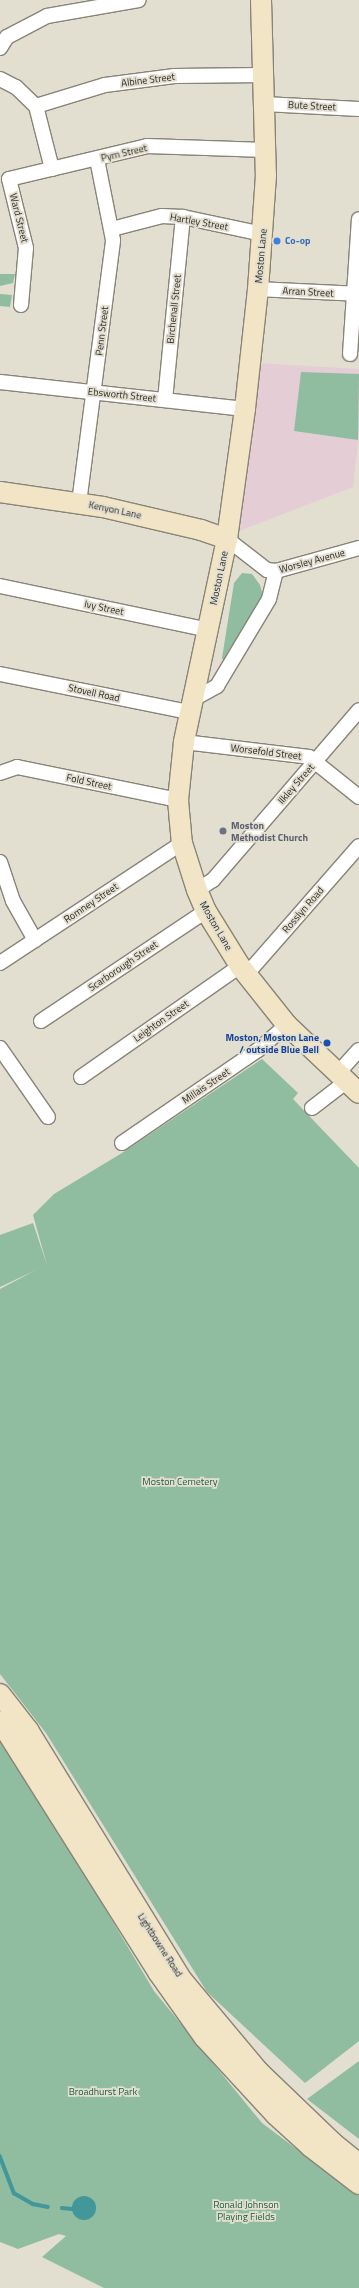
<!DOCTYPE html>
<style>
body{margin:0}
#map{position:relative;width:359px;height:2288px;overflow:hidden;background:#e2ded0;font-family:"Titillium Web",sans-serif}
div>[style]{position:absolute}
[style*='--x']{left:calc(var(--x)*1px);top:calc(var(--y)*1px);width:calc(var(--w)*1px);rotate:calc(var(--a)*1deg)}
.medical>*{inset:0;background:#e5cdd5}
.green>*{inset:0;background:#90bc9f}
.water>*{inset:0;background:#41979a}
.round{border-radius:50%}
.stream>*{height:3.5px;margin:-1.75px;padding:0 1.75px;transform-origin:1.75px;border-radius:1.75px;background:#41979a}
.roads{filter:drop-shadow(1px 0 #888478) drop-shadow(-1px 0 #888478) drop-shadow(0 1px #888478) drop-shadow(0 -1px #888478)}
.street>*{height:14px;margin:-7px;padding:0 7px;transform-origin:7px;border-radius:7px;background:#fff}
.secondary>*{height:20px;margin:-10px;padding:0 10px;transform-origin:10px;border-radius:10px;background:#f2e5c5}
.dots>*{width:11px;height:11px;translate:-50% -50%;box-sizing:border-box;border:2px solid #e2ded0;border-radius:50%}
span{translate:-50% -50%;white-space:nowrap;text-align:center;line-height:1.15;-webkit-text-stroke:3.5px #e2ded0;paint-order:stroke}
.street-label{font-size:10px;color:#2c2a25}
.shop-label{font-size:10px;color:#366cbe;font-weight:700}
.left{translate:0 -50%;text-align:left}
.worship-label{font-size:10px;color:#5b616d;font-weight:700}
.transit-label{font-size:10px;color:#164399;font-weight:700}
.right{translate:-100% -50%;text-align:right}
.park-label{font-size:10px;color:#1d5f3b}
</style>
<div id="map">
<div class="medical">
<i style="clip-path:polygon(255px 363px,359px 369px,359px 433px,353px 487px,231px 534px)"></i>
</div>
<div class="green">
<i style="clip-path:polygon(0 274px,15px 274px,13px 283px,0 286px)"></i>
<i style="clip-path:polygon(0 294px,12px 295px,10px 307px,0 306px)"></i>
<i style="clip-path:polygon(301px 372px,359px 374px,358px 440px,294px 431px)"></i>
<i style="clip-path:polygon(242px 573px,252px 574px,260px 585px,263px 595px,224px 662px,222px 658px,234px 583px)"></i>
<i style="clip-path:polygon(262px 1059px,298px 1093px,293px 1099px,359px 1168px,359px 2041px,305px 2083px,207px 1992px,46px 1733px,0 1674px,0 1289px,36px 1270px,0 1287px,0 1235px,33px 1223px,47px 1265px,33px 1215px,54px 1194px,122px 1153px)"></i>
<i style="clip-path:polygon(0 1740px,21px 1767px,154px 1991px,262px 2123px,359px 2196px,359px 2288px,104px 2288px,42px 2257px,66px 2236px,59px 2234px,18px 2249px,0 2242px)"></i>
<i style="clip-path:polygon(359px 2061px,359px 2139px,307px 2099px)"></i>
</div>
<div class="water">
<i class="round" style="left:72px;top:2196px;width:24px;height:24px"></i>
</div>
<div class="stream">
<i style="--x:0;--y:2156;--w:40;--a:69"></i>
<i style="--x:14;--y:2193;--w:22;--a:30"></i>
<i style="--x:33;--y:2204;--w:15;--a:11"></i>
<i style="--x:62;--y:2208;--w:10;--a:6"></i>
</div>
<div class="roads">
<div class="street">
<i style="--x:0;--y:48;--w:13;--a:-58"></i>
<i style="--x:7;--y:37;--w:45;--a:-27.7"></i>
<i style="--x:47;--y:16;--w:93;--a:-9.9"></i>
<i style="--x:0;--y:79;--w:18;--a:27"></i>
<i style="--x:16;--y:87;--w:28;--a:44"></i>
<i style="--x:36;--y:106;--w:65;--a:75.7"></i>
<i style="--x:264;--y:104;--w:95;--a:3"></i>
<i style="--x:36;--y:106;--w:72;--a:-16.9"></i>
<i style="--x:105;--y:85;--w:70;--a:-7.4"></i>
<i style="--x:174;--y:76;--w:89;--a:-0.6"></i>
<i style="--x:112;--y:229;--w:52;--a:-14.6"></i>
<i style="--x:162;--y:216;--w:21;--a:3"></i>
<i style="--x:183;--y:217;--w:82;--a:12"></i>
<i style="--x:258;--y:289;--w:101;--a:2.8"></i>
<i style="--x:21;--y:305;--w:57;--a:-85"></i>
<i style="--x:26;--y:248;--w:71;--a:-103.8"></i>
<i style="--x:9;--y:179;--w:142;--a:-13.4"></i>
<i style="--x:147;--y:146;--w:119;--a:1.9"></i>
<i style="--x:350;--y:354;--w:135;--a:-86.2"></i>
<i style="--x:0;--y:382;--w:246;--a:6.3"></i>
<i style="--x:165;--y:400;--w:184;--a:-84.4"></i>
<i style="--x:79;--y:503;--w:265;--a:-82.6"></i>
<i style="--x:113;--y:240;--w:83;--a:-101.2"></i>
<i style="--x:227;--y:539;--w:51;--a:37.8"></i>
<i style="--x:267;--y:570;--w:9;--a:6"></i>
<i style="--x:276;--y:571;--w:86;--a:-15.5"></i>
<i style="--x:0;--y:586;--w:213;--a:11.9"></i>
<i style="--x:0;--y:674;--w:193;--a:11.4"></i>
<i style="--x:192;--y:700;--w:29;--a:-29"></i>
<i style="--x:217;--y:686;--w:101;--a:-59.1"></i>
<i style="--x:269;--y:599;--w:29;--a:-76"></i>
<i style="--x:184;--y:742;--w:126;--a:6.8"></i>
<i style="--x:309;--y:757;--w:64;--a:38.7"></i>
<i style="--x:0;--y:773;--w:18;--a:-19"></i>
<i style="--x:17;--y:767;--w:164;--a:11.6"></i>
<i style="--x:0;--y:862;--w:41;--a:71.6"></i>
<i style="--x:13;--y:901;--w:45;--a:60.6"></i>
<i style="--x:197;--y:890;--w:19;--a:-32"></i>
<i style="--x:213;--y:880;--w:224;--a:-49.3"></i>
<i style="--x:0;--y:963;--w:218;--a:-33.4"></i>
<i style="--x:246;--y:975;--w:171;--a:-48.8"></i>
<i style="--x:41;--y:1021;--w:198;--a:-33.7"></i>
<i style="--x:0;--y:1048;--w:84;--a:55.2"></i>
<i style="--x:338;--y:1073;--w:31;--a:-48"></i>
<i style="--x:81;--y:1077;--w:194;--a:-34.9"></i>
<i style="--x:312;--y:1108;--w:44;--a:-37.6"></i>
<i style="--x:122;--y:1143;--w:165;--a:-34.4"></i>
<i style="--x:258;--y:1050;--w:38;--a:-41"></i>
</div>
<div class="secondary">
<i style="--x:261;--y:0;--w:175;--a:88.4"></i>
<i style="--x:266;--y:175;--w:114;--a:94"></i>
<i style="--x:258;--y:289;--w:121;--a:96.2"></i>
<i style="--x:245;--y:409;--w:131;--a:97.9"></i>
<i style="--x:227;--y:539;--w:208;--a:102"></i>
<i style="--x:184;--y:742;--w:58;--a:95.9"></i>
<i style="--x:178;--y:800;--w:22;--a:85"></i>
<i style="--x:180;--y:822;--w:21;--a:85"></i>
<i style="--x:182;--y:843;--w:49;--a:72.3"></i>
<i style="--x:197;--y:890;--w:23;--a:67"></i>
<i style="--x:206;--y:911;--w:65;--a:58.3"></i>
<i style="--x:240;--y:966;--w:75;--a:51.5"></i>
<i style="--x:287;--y:1025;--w:99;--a:43.4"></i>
<i style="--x:0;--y:492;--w:104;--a:8.3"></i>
<i style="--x:103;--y:507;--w:101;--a:13.2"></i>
<i style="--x:201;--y:530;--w:28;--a:19"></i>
<i style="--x:0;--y:1694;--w:46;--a:52.1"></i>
<i style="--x:28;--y:1730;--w:294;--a:58.4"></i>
<i style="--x:182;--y:1980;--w:119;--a:50.1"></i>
<i style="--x:258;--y:2071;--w:104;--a:43.8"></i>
<i style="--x:333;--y:2143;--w:33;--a:39"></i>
<i style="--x:0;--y:1721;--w:297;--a:57.8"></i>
<i style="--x:158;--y:1972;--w:80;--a:54.7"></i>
<i style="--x:204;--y:2037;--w:106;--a:47.3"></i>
<i style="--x:276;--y:2115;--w:47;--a:42.4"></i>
<i style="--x:311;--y:2147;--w:61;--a:37.6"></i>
</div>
</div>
<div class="dots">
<i style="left:277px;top:241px;background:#3f7fe0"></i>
<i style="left:223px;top:831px;background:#6b7280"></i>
<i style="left:327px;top:1043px;background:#1a4fb4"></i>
</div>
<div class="street-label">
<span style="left:148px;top:80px;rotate:-7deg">Albine Street</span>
<span style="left:312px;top:106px;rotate:3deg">Bute Street</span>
<span style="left:124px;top:153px;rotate:-13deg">Pym Street</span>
<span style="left:19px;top:218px;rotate:76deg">Ward Street</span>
<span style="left:199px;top:222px;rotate:10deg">Hartley Street</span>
<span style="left:261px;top:256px;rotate:-85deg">Moston Lane</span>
<span style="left:308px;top:292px;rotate:3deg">Arran Street</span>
<span style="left:174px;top:309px;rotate:-84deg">Birchenall Street</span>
<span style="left:102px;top:331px;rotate:-83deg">Penn Street</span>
<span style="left:122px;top:395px;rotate:6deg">Ebsworth Street</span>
<span style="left:115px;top:510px;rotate:12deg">Kenyon Lane</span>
<span style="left:312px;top:561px;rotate:-15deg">Worsley Avenue</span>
<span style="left:219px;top:578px;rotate:-78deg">Moston Lane</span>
<span style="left:104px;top:608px;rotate:12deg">Ivy Street</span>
<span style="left:94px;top:693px;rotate:12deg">Stovell Road</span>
<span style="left:266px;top:752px;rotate:7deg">Worsefold Street</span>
<span style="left:89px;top:782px;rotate:12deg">Fold Street</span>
<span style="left:296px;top:784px;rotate:-49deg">Ilkley Street</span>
<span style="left:91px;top:903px;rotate:-34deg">Romney Street</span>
<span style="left:303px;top:910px;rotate:-49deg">Rosslyn Road</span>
<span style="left:216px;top:926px;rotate:60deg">Moston Lane</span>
<span style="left:123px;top:966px;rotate:-34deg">Scarborough Street</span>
<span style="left:161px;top:1021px;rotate:-35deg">Leighton Street</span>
<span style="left:206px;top:1086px;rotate:-34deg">Millais Street</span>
<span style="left:160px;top:1945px;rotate:57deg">Lightbowne Road</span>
</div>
<div class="shop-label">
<span class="left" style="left:285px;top:241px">Co-op</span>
</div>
<div class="worship-label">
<span class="left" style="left:231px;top:831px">Moston<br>Methodist Church</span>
</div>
<div class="transit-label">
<span class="right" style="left:319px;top:1043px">Moston, Moston Lane<br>/ outside Blue Bell</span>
</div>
<div class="park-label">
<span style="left:180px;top:1482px">Moston Cemetery</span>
<span style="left:103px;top:2092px">Broadhurst Park</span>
<span style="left:246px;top:2210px">Ronald Johnson<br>Playing Fields</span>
</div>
</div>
